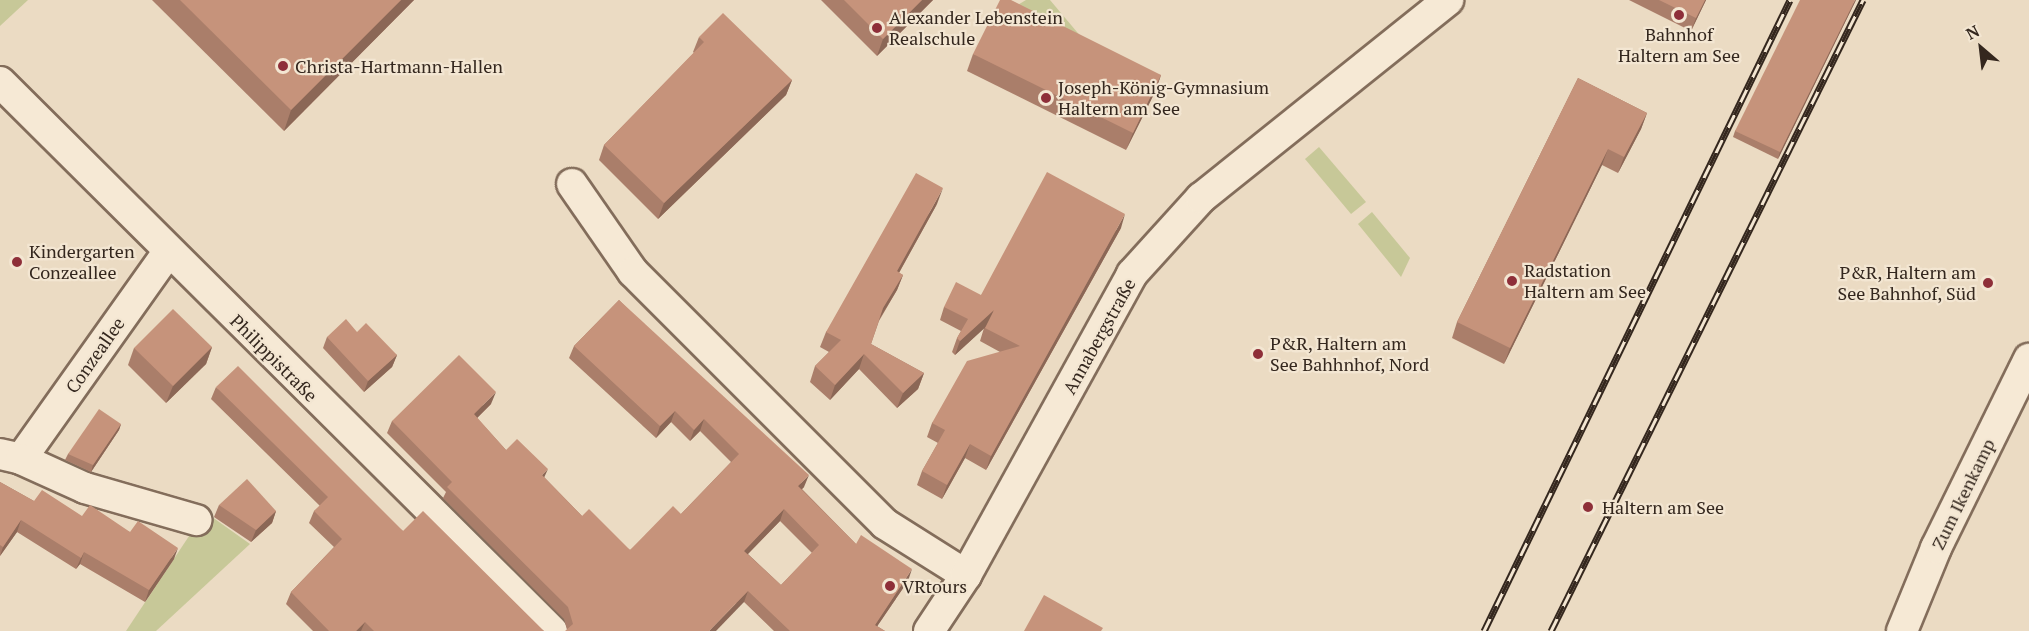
<!DOCTYPE html>
<meta charset="utf-8">
<style>
body{margin:0}
#map{position:relative;width:2029px;height:631px;overflow:hidden;background:#ebdbc3;font-family:"PT Serif",serif}
div>[style]{position:absolute}
[style*='--x']{left:calc(var(--x)*1px);top:calc(var(--y)*1px);width:calc(var(--w)*1px);rotate:calc(var(--a)*1deg)}
.green>*{inset:0;background:#c7c898}
.roads{filter:drop-shadow(2px 0 #836d5b) drop-shadow(-2px 0 #836d5b) drop-shadow(0 2px #836d5b) drop-shadow(0 -2px #836d5b)}
.minor>*{height:30px;margin:-15px;padding:0 15px;transform-origin:15px;border-radius:15px;background:#f6e9d5}
.rail>*{height:7px;margin-top:-3.5px;transform-origin:0;background:repeating-linear-gradient(90deg,#f3e6d2 0 14px,#34271e 0 28px);box-sizing:border-box;border-block:2px solid #34271e}
.wall>*{inset:0;background:#aa7e6a}
.shaded-wall>*{inset:0;background:#8b6756}
.building>*{inset:0;background:#c6937b}
.dots>*{width:16px;height:16px;translate:-50% -50%;box-sizing:border-box;border:3px solid #f3e6d2;border-radius:50%}
span{translate:-50% -50%;white-space:nowrap;text-align:center;line-height:1.15;-webkit-text-stroke:4.5px #f3e6d2;paint-order:stroke}
.poi-label{font-size:18px;color:#34271e}
.left{translate:0 -50%;text-align:left}
.right{translate:-100% -50%;text-align:right}
.street-label{font-size:18px;color:#34271e}
.north{position:absolute;left:1951px;top:18px;width:60px;height:60px;-webkit-text-stroke:4px #f3e6d2;paint-order:stroke;rotate:332deg;font-size:16px;font-weight:700;line-height:24px;text-align:center;color:#34271e}
.north::after{content:'';display:block;margin:auto;width:21px;height:27px;background:#34271e;clip-path:polygon(50% 0,100% 100%,50% 72%,0 100%)}
</style>
<div id="map">
<div class="green">
<i style="clip-path:polygon(0 0,28px 0,0 26px)"></i>
<i style="clip-path:polygon(1026px 0,1050px 0,1093px 51px,1008px 11px)"></i>
<i style="clip-path:polygon(1319px 147px,1366px 202px,1351px 214px,1305px 159px)"></i>
<i style="clip-path:polygon(1372px 212px,1410px 258px,1401px 277px,1358px 224px)"></i>
<i style="clip-path:polygon(205px 512px,250px 544px,156px 631px,126px 631px)"></i>
</div>
<div class="roads">
<div class="minor">
<i style="--x:0;--y:82;--w:779;--a:44.84"></i>
<i style="--x:572;--y:184;--w:107;--a:55.3"></i>
<i style="--x:633;--y:272;--w:356;--a:45"></i>
<i style="--x:885;--y:524;--w:96;--a:32.2"></i>
<i style="--x:0;--y:454;--w:22;--a:13"></i>
<i style="--x:21;--y:459;--w:255;--a:-54.6"></i>
<i style="--x:21;--y:459;--w:70;--a:24.4"></i>
<i style="--x:85;--y:488;--w:116;--a:16.1"></i>
<i style="--x:929;--y:631;--w:67;--a:-56.5"></i>
<i style="--x:966;--y:575;--w:344;--a:-61.1"></i>
<i style="--x:1132;--y:274;--w:103;--a:-47.8"></i>
<i style="--x:1201;--y:198;--w:317;--a:-38.7"></i>
<i style="--x:1902;--y:631;--w:90;--a:-67.7"></i>
<i style="--x:1936;--y:548;--w:211;--a:-63.8"></i>
</div>
</div>
<div class="rail">
<i style="--x:1484;--y:631;--w:701;--a:-64.13"></i>
<i style="--x:1551;--y:631;--w:704;--a:-63.69"></i>
</div>
<div class="wall">
<i style="clip-path:polygon(152px 0,414px 0,284px 131px)"></i>
<i style="clip-path:polygon(821px 0,933px 0,877px 56px)"></i>
<i style="clip-path:polygon(1629px 0,1706px 0,1691px 31px)"></i>
<i style="clip-path:polygon(1856px 0,1778px 159px,1733px 137px,1735px 131px)"></i>
<i style="clip-path:polygon(699px 37px,792px 80px,786px 95px,658px 219px,599px 160px,604px 145px,694px 53px,693px 52px)"></i>
<i style="clip-path:polygon(973px 54px,1161px 75px,1155px 92px,1126px 150px,967px 71px)"></i>
<i style="clip-path:polygon(1578px 78px,1647px 113px,1641px 129px,1618px 173px,1602px 165px,1504px 364px,1452px 338px,1457px 322px)"></i>
<i style="clip-path:polygon(937px 204px,899px 273px,903px 275px,897px 290px,879px 321px,871px 344px,924px 373px,918px 389px,897px 408px,859px 369px,830px 400px,810px 382px,815px 366px,829px 352px,820px 347px,826px 332px)"></i>
<i style="clip-path:polygon(1121px 228px,986px 470px,965px 458px,942px 499px,917px 485px,922px 471px,938px 443px,927px 437px,932px 423px,1000px 352px,980px 341px,984px 328px,955px 355px,952px 352px,957px 338px,961px 331px,940px 320px,944px 307px,981px 295px)"></i>
<i style="clip-path:polygon(evenodd,619px 300px,804px 487px,802px 489px,856px 544px,908px 581px,877px 626px,885px 631px,774px 631px,744px 602px,567px 630px,564px 619px,443px 498px,446px 492px,387px 433px,392px 421px,491px 404px,477px 418px,506px 450px,544px 477px,582px 516px,630px 550px,681px 514px,731px 462px,700px 431px,690px 441px,671px 422px,656px 438px,569px 358px,574px 346px,619px 300px,780px 521px,812px 553px,781px 585px,748px 554px,780px 521px)"></i>
<i style="clip-path:polygon(357px 332px,397px 355px,392px 367px,364px 392px,323px 348px,327px 337px)"></i>
<i style="clip-path:polygon(212px 347px,206px 364px,166px 403px,128px 365px,134px 348px)"></i>
<i style="clip-path:polygon(216px 387px,403px 531px,544px 631px,313px 631px,286px 604px,291px 592px,334px 547px,309px 523px,314px 511px,320px 506px,211px 399px)"></i>
<i style="clip-path:polygon(121px 424px,119px 430px,91px 472px,65px 460px,68px 454px)"></i>
<i style="clip-path:polygon(0 482px,34px 501px,130px 532px,174px 559px,145px 602px,80px 564px,76px 569px,17px 532px,0 556px)"></i>
<i style="clip-path:polygon(219px 505px,276px 511px,272px 523px,251px 542px,214px 517px)"></i>
</div>
<div class="shaded-wall">
<i style="clip-path:polygon(401px 0,414px 0,284px 131px,291px 110px)"></i>
<i style="clip-path:polygon(922px 0,933px 0,877px 56px,883px 39px)"></i>
<i style="clip-path:polygon(1705px 0,1706px 0,1691px 31px,1696px 18px)"></i>
<i style="clip-path:polygon(1855px 0,1856px 0,1778px 159px,1780px 152px)"></i>
<i style="clip-path:polygon(1161px 75px,1155px 92px,1126px 150px,1133px 133px)"></i>
<i style="clip-path:polygon(792px 80px,786px 95px,658px 219px,664px 203px)"></i>
<i style="clip-path:polygon(1647px 113px,1641px 129px,1618px 173px,1624px 157px)"></i>
<i style="clip-path:polygon(1608px 149px,1602px 165px,1504px 364px,1510px 348px)"></i>
<i style="clip-path:polygon(943px 188px,937px 204px,891px 287px,897px 271px)"></i>
<i style="clip-path:polygon(1125px 214px,1121px 228px,986px 470px,991px 456px)"></i>
<i style="clip-path:polygon(903px 275px,897px 290px,877px 323px,883px 308px)"></i>
<i style="clip-path:polygon(994px 310px,989px 324px,955px 355px,960px 341px)"></i>
<i style="clip-path:polygon(212px 347px,206px 364px,166px 403px,173px 386px)"></i>
<i style="clip-path:polygon(864px 354px,859px 369px,830px 400px,835px 385px)"></i>
<i style="clip-path:polygon(397px 355px,392px 367px,364px 392px,368px 381px)"></i>
<i style="clip-path:polygon(924px 373px,918px 389px,897px 408px,903px 393px)"></i>
<i style="clip-path:polygon(496px 392px,491px 404px,469px 426px,474px 414px)"></i>
<i style="clip-path:polygon(675px 411px,671px 422px,656px 438px,660px 426px)"></i>
<i style="clip-path:polygon(704px 419px,700px 431px,690px 441px,694px 430px)"></i>
<i style="clip-path:polygon(121px 424px,119px 430px,91px 472px,93px 465px)"></i>
<i style="clip-path:polygon(970px 444px,965px 458px,942px 499px,947px 485px)"></i>
<i style="clip-path:polygon(548px 469px,543px 480px,542px 475px)"></i>
<i style="clip-path:polygon(809px 475px,804px 487px,794px 497px,798px 486px)"></i>
<i style="clip-path:polygon(784px 509px,780px 521px,740px 562px,744px 551px)"></i>
<i style="clip-path:polygon(276px 511px,272px 523px,251px 542px,256px 530px)"></i>
<i style="clip-path:polygon(21px 520px,17px 532px,0 556px,3px 547px)"></i>
<i style="clip-path:polygon(178px 548px,174px 559px,145px 602px,149px 590px)"></i>
<i style="clip-path:polygon(84px 552px,80px 564px,76px 569px,81px 558px)"></i>
<i style="clip-path:polygon(912px 569px,908px 581px,874px 631px,875px 625px)"></i>
<i style="clip-path:polygon(748px 591px,744px 602px,716px 631px,709px 631px)"></i>
<i style="clip-path:polygon(365px 622px,361px 631px,356px 631px)"></i>
</div>
<div class="building">
<i style="clip-path:polygon(180px 0,401px 0,291px 110px)"></i>
<i style="clip-path:polygon(844px 0,922px 0,883px 39px)"></i>
<i style="clip-path:polygon(1000px 0,1011px 0,1161px 75px,1133px 133px,973px 54px)"></i>
<i style="clip-path:polygon(1659px 0,1705px 0,1696px 18px)"></i>
<i style="clip-path:polygon(1800px 0,1855px 0,1780px 152px,1735px 131px)"></i>
<i style="clip-path:polygon(723px 13px,792px 80px,664px 203px,604px 145px,704px 42px,699px 37px)"></i>
<i style="clip-path:polygon(1578px 78px,1647px 113px,1624px 157px,1608px 149px,1510px 348px,1457px 322px)"></i>
<i style="clip-path:polygon(1047px 172px,1125px 214px,991px 456px,970px 444px,947px 485px,922px 471px,945px 430px,932px 423px,967px 361px,1020px 346px,985px 328px,994px 310px,960px 341px,957px 338px,968px 319px,944px 307px,956px 282px,981px 295px)"></i>
<i style="clip-path:polygon(916px 173px,943px 188px,897px 271px,903px 275px,883px 308px,871px 344px,924px 373px,903px 393px,864px 354px,835px 385px,815px 366px,841px 340px,826px 332px)"></i>
<i style="clip-path:polygon(evenodd,619px 300px,809px 475px,798px 486px,856px 544px,861px 535px,912px 569px,875px 625px,885px 631px,790px 631px,748px 591px,709px 631px,565px 631px,573px 624px,568px 607px,447px 487px,452px 482px,392px 421px,459px 355px,496px 392px,474px 414px,506px 450px,517px 439px,548px 469px,542px 475px,582px 516px,589px 509px,630px 550px,673px 506px,681px 514px,739px 454px,704px 419px,694px 430px,675px 411px,660px 426px,574px 346px,619px 300px,784px 509px,819px 545px,781px 585px,744px 551px,784px 509px)"></i>
<i style="clip-path:polygon(173px 309px,212px 347px,173px 386px,134px 348px)"></i>
<i style="clip-path:polygon(346px 319px,357px 332px,366px 323px,397px 355px,368px 381px,327px 337px)"></i>
<i style="clip-path:polygon(238px 366px,403px 531px,423px 511px,544px 631px,374px 631px,365px 622px,356px 631px,329px 631px,291px 592px,342px 539px,314px 511px,328px 497px,216px 387px)"></i>
<i style="clip-path:polygon(99px 409px,121px 424px,93px 465px,68px 454px)"></i>
<i style="clip-path:polygon(247px 479px,276px 511px,256px 530px,219px 505px)"></i>
<i style="clip-path:polygon(0 482px,34px 501px,42px 490px,82px 516px,90px 505px,130px 532px,138px 521px,178px 548px,149px 590px,84px 552px,81px 558px,21px 520px,3px 547px,0 545px)"></i>
<i style="clip-path:polygon(1044px 595px,1103px 628px,1101px 631px,1024px 631px)"></i>
</div>
<div class="dots">
<i style="left:1679px;top:15px;background:#8e2f39"></i>
<i style="left:877px;top:28px;background:#8e2f39"></i>
<i style="left:283px;top:66px;background:#8e2f39"></i>
<i style="left:1046px;top:98px;background:#8e2f39"></i>
<i style="left:17px;top:262px;background:#8e2f39"></i>
<i style="left:1512px;top:281px;background:#8e2f39"></i>
<i style="left:1988px;top:283px;background:#8e2f39"></i>
<i style="left:1258px;top:354px;background:#8e2f39"></i>
<i style="left:1588px;top:507px;background:#8e2f39"></i>
<i style="left:890px;top:586px;background:#8e2f39"></i>
</div>
<div class="poi-label">
<span class="left" style="left:889px;top:28px">Alexander Lebenstein<br>Realschule</span>
<span style="left:1679px;top:45px">Bahnhof<br>Haltern am See</span>
<span class="left" style="left:295px;top:66px">Christa-Hartmann-Hallen</span>
<span class="left" style="left:1058px;top:98px">Joseph-König-Gymnasium<br>Haltern am See</span>
<span class="left" style="left:29px;top:262px">Kindergarten<br>Conzeallee</span>
<span class="left" style="left:1524px;top:281px">Radstation<br>Haltern am See</span>
<span class="right" style="left:1976px;top:283px">P&amp;R, Haltern am<br>See Bahnhof, Süd</span>
<span class="left" style="left:1270px;top:354px">P&amp;R, Haltern am<br>See Bahhnhof, Nord</span>
<span class="left" style="left:1602px;top:507px">Haltern am See</span>
<span class="left" style="left:902px;top:586px">VRtours</span>
</div>
<div class="street-label">
<span style="left:1099px;top:336px;rotate:-61deg">Annabergstraße</span>
<span style="left:95px;top:355px;rotate:-55deg">Conzeallee</span>
<span style="left:274px;top:358px;rotate:45deg">Philippistraße</span>
<span style="left:1963px;top:494px;rotate:-64deg">Zum Ikenkamp</span>
</div>
<div class="north">N</div>
</div>
